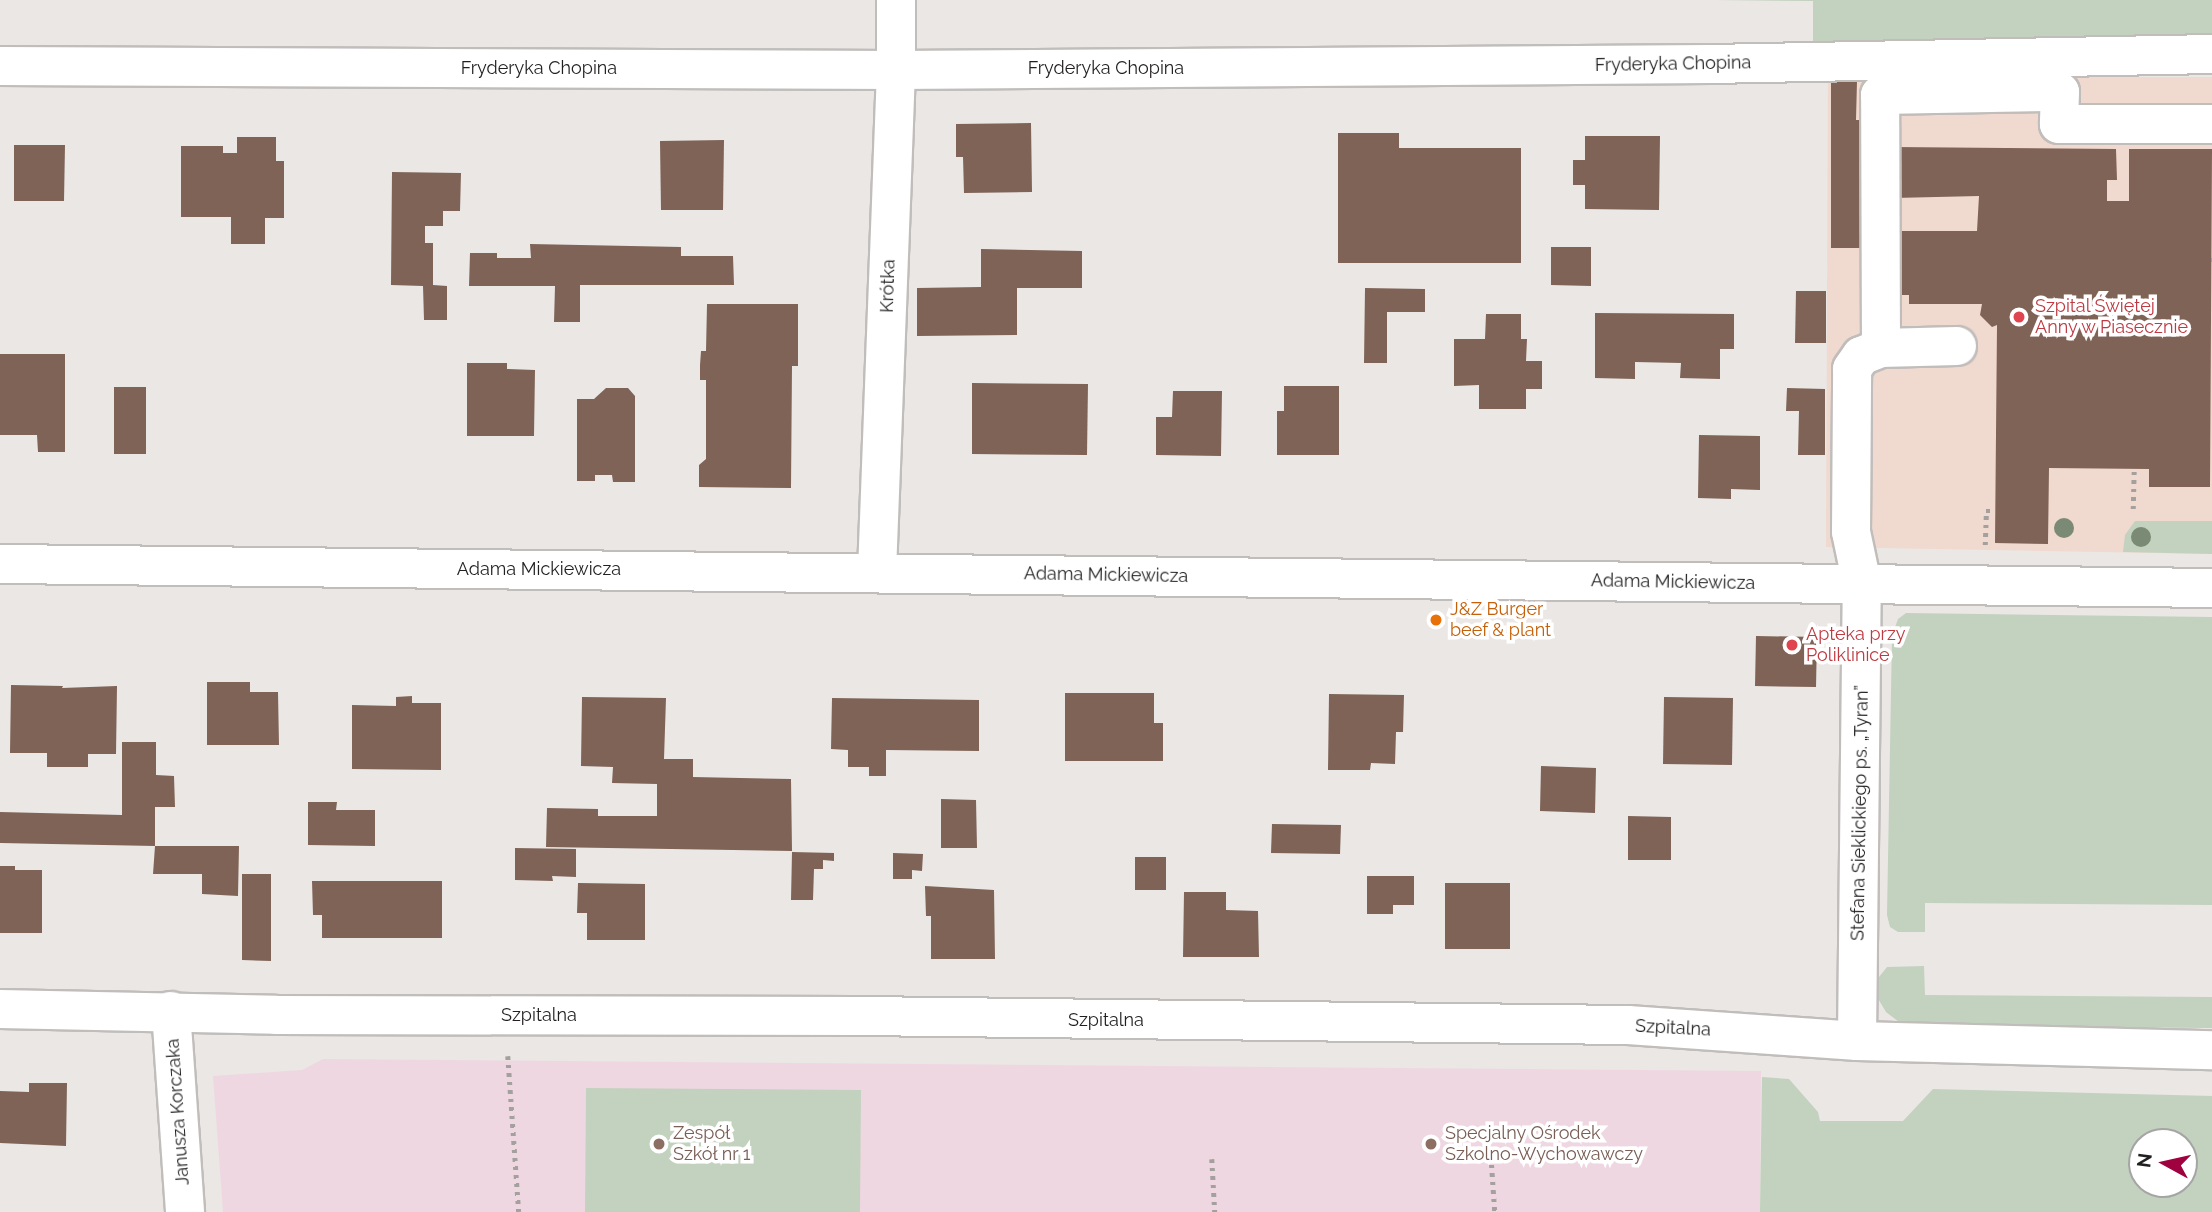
<!DOCTYPE html>
<meta charset="utf-8">
<style>
body{margin:0}
#map{position:relative;width:2212px;height:1212px;overflow:hidden;background:#ebe7e5;font-family:Raleway,sans-serif}
div>[style]{position:absolute}
[style*='--x']{left:calc(var(--x)*1px);top:calc(var(--y)*1px);width:calc(var(--w)*1px);rotate:calc(var(--a)*1deg)}
.education>*{inset:0;background:#efd7e2}
.medical>*{inset:0;background:#f0d9ce}
.green>*{inset:0;background:#c2d2be}
.building>*{inset:0;background:#7e6356}
.path>*{height:4.5px;margin-top:-2.25px;transform-origin:0;background:repeating-linear-gradient(90deg,#a3a09e 0 3.5px,transparent 0 8.5px)}
.roads{filter:drop-shadow(2px 0 #c0bdbb) drop-shadow(-2px 0 #c0bdbb) drop-shadow(0 2px #c0bdbb) drop-shadow(0 -2px #c0bdbb)}
.minor>*{height:38px;margin:-19px;padding:0 19px;transform-origin:19px;border-radius:19px;background:#fff}
.trees>*{width:20px;height:20px;margin:-10px;border-radius:50%;background:#7b8a74}
.dots>*{width:19px;height:19px;translate:-50% -50%;box-sizing:border-box;border:4px solid #fff;border-radius:50%}
span{translate:-50% -50%;white-space:nowrap;text-align:center;line-height:1.15;-webkit-text-stroke:7px #fff;paint-order:stroke}
.street-label{font-size:18px;color:#211f1f}
.health-label{font-size:18px;color:#be3a42}
.left{translate:0 -50%;text-align:left}
.food-label{font-size:18px;color:#c56008}
.education-label{font-size:18px;color:#785e54}
.north{position:absolute;left:2128px;top:1128px;width:70px;height:70px;box-sizing:border-box;background:#fff;border:2px solid #a6a5a5;border-radius:50%;rotate:278deg;font-size:19px;font-weight:700;line-height:28px;text-align:center;color:#211f1f}
.north::after{content:'';display:block;margin:auto;width:24px;height:32px;background:#a0023f;clip-path:polygon(50% 0,100% 100%,50% 72%,0 100%)}
</style>
<div id="map">
<div class="education">
<i style="clip-path:polygon(323px 1059px,1761px 1071px,1760px 1212px,223px 1212px,213px 1076px,302px 1070px)"></i>
</div>
<div class="medical">
<i style="clip-path:polygon(1828px 77px,2212px 77px,2212px 554px,1826px 547px)"></i>
</div>
<div class="green">
<i style="clip-path:polygon(1714px 0,2212px 0,2212px 44px,1813px 44px,1813px 1px)"></i>
<i style="clip-path:polygon(2135px 521px,2212px 521px,2212px 554px,2123px 552px,2125px 535px)"></i>
<i style="clip-path:polygon(1906px 613px,2212px 617px,2212px 905px,1925px 903px,1925px 932px,1898px 932px,1890px 927px,1887px 915px,1892px 636px,1898px 619px)"></i>
<i style="clip-path:polygon(1924px 966px,1925px 995px,2212px 997px,2212px 1028px,1914px 1026px,1899px 1022px,1886px 1012px,1877px 997px,1875px 982px,1887px 967px)"></i>
<i style="clip-path:polygon(evenodd,1762px 1077px,1789px 1079px,1818px 1112px,1820px 1121px,1903px 1121px,1933px 1089px,2212px 1096px,2212px 1212px,1760px 1212px,1762px 1077px,2142px 1142px,2184px 1142px,2184px 1184px,2142px 1184px,2142px 1142px)"></i>
<i style="clip-path:polygon(586px 1088px,861px 1090px,860px 1212px,585px 1212px)"></i>
</div>
<div class="building">
<i style="clip-path:polygon(1831px 81px,1857px 81px,1856px 120px,1864px 120px,1862px 248px,1831px 248px)"></i>
<i style="clip-path:polygon(1031px 123px,1032px 192px,964px 193px,963px 157px,956px 157px,956px 124px)"></i>
<i style="clip-path:polygon(1338px 133px,1399px 133px,1399px 148px,1521px 148px,1521px 263px,1338px 263px)"></i>
<i style="clip-path:polygon(1585px 136px,1660px 136px,1659px 210px,1585px 209px,1585px 185px,1573px 185px,1573px 160px,1585px 160px)"></i>
<i style="clip-path:polygon(237px 137px,276px 137px,276px 161px,284px 161px,284px 218px,265px 218px,265px 244px,231px 244px,231px 217px,181px 217px,181px 146px,223px 146px,223px 153px,237px 153px)"></i>
<i style="clip-path:polygon(724px 140px,723px 210px,661px 210px,660px 141px)"></i>
<i style="clip-path:polygon(14px 145px,65px 145px,64px 201px,14px 201px)"></i>
<i style="clip-path:polygon(1894px 147px,2116px 149px,2117px 180px,2107px 180px,2107px 201px,2129px 201px,2129px 149px,2212px 149px,2210px 487px,2149px 487px,2149px 469px,2049px 468px,2048px 544px,1995px 543px,1997px 325px,1992px 327px,1980px 315px,1982px 304px,1909px 304px,1909px 295px,1892px 295px,1892px 231px,1977px 231px,1979px 196px,1893px 198px)"></i>
<i style="clip-path:polygon(392px 172px,461px 173px,460px 211px,443px 211px,443px 226px,425px 226px,425px 243px,433px 243px,433px 285px,447px 286px,447px 320px,424px 320px,423px 286px,391px 285px)"></i>
<i style="clip-path:polygon(530px 244px,681px 247px,681px 256px,733px 256px,734px 285px,580px 285px,580px 322px,554px 322px,555px 286px,469px 286px,470px 253px,497px 253px,497px 258px,531px 258px)"></i>
<i style="clip-path:polygon(1551px 247px,1591px 247px,1591px 286px,1551px 285px)"></i>
<i style="clip-path:polygon(981px 249px,1082px 251px,1082px 288px,1017px 288px,1017px 335px,917px 336px,917px 288px,981px 287px)"></i>
<i style="clip-path:polygon(1365px 288px,1425px 289px,1425px 312px,1387px 312px,1387px 363px,1364px 363px)"></i>
<i style="clip-path:polygon(1796px 291px,1826px 291px,1826px 343px,1795px 343px)"></i>
<i style="clip-path:polygon(707px 304px,798px 304px,798px 366px,792px 366px,791px 488px,699px 487px,699px 465px,706px 459px,706px 380px,700px 380px,700px 365px,701px 351px,706px 351px)"></i>
<i style="clip-path:polygon(1595px 313px,1734px 314px,1734px 349px,1720px 349px,1720px 379px,1680px 378px,1681px 363px,1635px 362px,1635px 379px,1595px 378px)"></i>
<i style="clip-path:polygon(1486px 314px,1521px 314px,1521px 339px,1527px 339px,1526px 361px,1542px 361px,1542px 389px,1526px 389px,1526px 409px,1479px 409px,1479px 385px,1454px 386px,1454px 339px,1485px 339px)"></i>
<i style="clip-path:polygon(0 354px,65px 354px,65px 452px,38px 452px,37px 435px,0 435px)"></i>
<i style="clip-path:polygon(467px 363px,507px 363px,507px 369px,535px 370px,534px 436px,467px 436px)"></i>
<i style="clip-path:polygon(972px 383px,1088px 384px,1087px 455px,972px 454px)"></i>
<i style="clip-path:polygon(1284px 386px,1339px 386px,1339px 455px,1277px 455px,1277px 411px,1284px 411px)"></i>
<i style="clip-path:polygon(114px 387px,146px 387px,146px 454px,114px 454px)"></i>
<i style="clip-path:polygon(606px 388px,628px 388px,635px 396px,635px 482px,613px 482px,612px 475px,595px 475px,595px 481px,577px 481px,577px 399px,594px 399px)"></i>
<i style="clip-path:polygon(1787px 388px,1825px 389px,1825px 455px,1798px 455px,1799px 411px,1786px 411px)"></i>
<i style="clip-path:polygon(1173px 391px,1222px 391px,1221px 456px,1156px 455px,1156px 417px,1172px 417px)"></i>
<i style="clip-path:polygon(1699px 435px,1760px 436px,1760px 490px,1731px 489px,1731px 499px,1698px 498px)"></i>
<i style="clip-path:polygon(1756px 636px,1817px 637px,1816px 687px,1755px 686px)"></i>
<i style="clip-path:polygon(207px 682px,250px 682px,250px 692px,278px 692px,279px 745px,207px 745px)"></i>
<i style="clip-path:polygon(11px 685px,63px 686px,62px 688px,117px 686px,116px 754px,88px 754px,88px 767px,47px 767px,47px 753px,10px 753px)"></i>
<i style="clip-path:polygon(1065px 693px,1154px 693px,1154px 723px,1163px 723px,1163px 761px,1065px 761px)"></i>
<i style="clip-path:polygon(1329px 694px,1404px 695px,1403px 732px,1396px 732px,1395px 764px,1371px 763px,1370px 770px,1328px 770px)"></i>
<i style="clip-path:polygon(412px 696px,412px 703px,441px 703px,441px 770px,352px 769px,352px 705px,396px 706px,396px 697px)"></i>
<i style="clip-path:polygon(582px 697px,666px 698px,664px 759px,693px 759px,693px 777px,791px 779px,792px 851px,546px 847px,547px 808px,598px 809px,598px 816px,657px 816px,657px 784px,612px 783px,613px 767px,581px 766px)"></i>
<i style="clip-path:polygon(1664px 697px,1733px 698px,1732px 765px,1663px 764px)"></i>
<i style="clip-path:polygon(832px 698px,979px 700px,979px 751px,886px 750px,886px 776px,869px 776px,869px 767px,848px 767px,848px 750px,831px 749px)"></i>
<i style="clip-path:polygon(122px 742px,156px 742px,156px 775px,174px 776px,175px 807px,155px 807px,155px 846px,239px 846px,238px 896px,202px 894px,202px 874px,153px 874px,155px 846px,0 843px,0 812px,122px 815px)"></i>
<i style="clip-path:polygon(1541px 766px,1596px 768px,1595px 813px,1540px 811px)"></i>
<i style="clip-path:polygon(941px 799px,976px 800px,977px 848px,941px 848px)"></i>
<i style="clip-path:polygon(308px 802px,337px 802px,336px 810px,375px 810px,375px 846px,308px 845px)"></i>
<i style="clip-path:polygon(1628px 816px,1671px 817px,1671px 860px,1628px 860px)"></i>
<i style="clip-path:polygon(1272px 824px,1341px 825px,1340px 854px,1271px 853px)"></i>
<i style="clip-path:polygon(515px 848px,576px 849px,576px 877px,552px 876px,553px 881px,515px 880px)"></i>
<i style="clip-path:polygon(792px 852px,834px 853px,834px 861px,823px 860px,823px 869px,814px 869px,813px 900px,791px 900px)"></i>
<i style="clip-path:polygon(893px 853px,923px 854px,922px 871px,912px 870px,912px 879px,893px 879px)"></i>
<i style="clip-path:polygon(1135px 857px,1166px 857px,1166px 890px,1135px 890px)"></i>
<i style="clip-path:polygon(0 866px,15px 866px,15px 870px,42px 870px,42px 933px,0 933px)"></i>
<i style="clip-path:polygon(242px 874px,271px 874px,271px 961px,242px 960px)"></i>
<i style="clip-path:polygon(1367px 876px,1414px 876px,1414px 905px,1393px 905px,1393px 914px,1367px 914px)"></i>
<i style="clip-path:polygon(312px 881px,442px 881px,442px 938px,322px 938px,322px 915px,313px 915px)"></i>
<i style="clip-path:polygon(578px 883px,645px 884px,645px 940px,587px 940px,587px 913px,577px 913px)"></i>
<i style="clip-path:polygon(1445px 883px,1510px 883px,1510px 949px,1445px 949px)"></i>
<i style="clip-path:polygon(925px 886px,994px 890px,995px 959px,931px 959px,931px 916px,926px 916px)"></i>
<i style="clip-path:polygon(1184px 892px,1226px 892px,1226px 910px,1258px 911px,1259px 957px,1183px 957px)"></i>
<i style="clip-path:polygon(29px 1083px,67px 1083px,66px 1146px,0 1143px,0 1091px,29px 1092px)"></i>
</div>
<div class="path">
<i style="--x:2211;--y:260;--w:1;--a:0"></i>
<i style="--x:2133;--y:509;--w:40;--a:-88.6"></i>
<i style="--x:1985;--y:545;--w:34;--a:-88"></i>
<i style="--x:1986;--y:511;--w:9;--a:0"></i>
<i style="--x:508;--y:1056;--w:156;--a:86"></i>
<i style="--x:1490;--y:1139;--w:73;--a:86.1"></i>
<i style="--x:1212;--y:1159;--w:53;--a:86.8"></i>
</div>
<div class="roads">
<div class="minor">
<i style="--x:0;--y:66;--w:896;--a:0.26"></i>
<i style="--x:896;--y:70;--w:814;--a:-0.42"></i>
<i style="--x:1710;--y:64;--w:502;--a:-1.14"></i>
<i style="--x:1881;--y:348;--w:253;--a:-90.2"></i>
<i style="--x:1880;--y:95;--w:180;--a:-1"></i>
<i style="--x:2060;--y:92;--w:32;--a:92"></i>
<i style="--x:2059;--y:124;--w:153;--a:0"></i>
<i style="--x:0;--y:564;--w:2212;--a:0.62"></i>
<i style="--x:877;--y:572;--w:502;--a:-87.83"></i>
<i style="--x:896;--y:70;--w:70;--a:-90"></i>
<i style="--x:0;--y:1009;--w:276;--a:1.2"></i>
<i style="--x:276;--y:1015;--w:582;--a:0.1"></i>
<i style="--x:858;--y:1016;--w:770;--a:0.67"></i>
<i style="--x:1628;--y:1025;--w:230;--a:4"></i>
<i style="--x:1857;--y:1041;--w:355;--a:1.5"></i>
<i style="--x:171;--y:1011;--w:201;--a:86"></i>
<i style="--x:1857;--y:1041;--w:457;--a:-89.4"></i>
<i style="--x:1862;--y:584;--w:53;--a:-101.9"></i>
<i style="--x:1851;--y:532;--w:163;--a:-89.6"></i>
<i style="--x:1852;--y:369;--w:16;--a:-55"></i>
<i style="--x:1861;--y:356;--w:22;--a:-22"></i>
<i style="--x:1881;--y:348;--w:76;--a:-1.5"></i>
</div>
</div>
<div class="trees">
<i style="left:2064px;top:528px"></i>
<i style="left:2141px;top:537px"></i>
</div>
<div class="dots">
<i style="left:2019px;top:317px;background:#e0444e"></i>
<i style="left:1436px;top:620px;background:#e8710a"></i>
<i style="left:1792px;top:645px;background:#e0444e"></i>
<i style="left:659px;top:1144px;background:#8d6e63"></i>
<i style="left:1431px;top:1144px;background:#8d6e63"></i>
</div>
<div class="street-label">
<span style="left:1673px;top:64px;rotate:-1deg">Fryderyka Chopina</span>
<span style="left:539px;top:68px">Fryderyka Chopina</span>
<span style="left:1106px;top:68px">Fryderyka Chopina</span>
<span style="left:888px;top:286px;rotate:-88deg">Krótka</span>
<span style="left:539px;top:569px">Adama Mickiewicza</span>
<span style="left:1106px;top:575px;rotate:1deg">Adama Mickiewicza</span>
<span style="left:1673px;top:582px;rotate:1deg">Adama Mickiewicza</span>
<span style="left:1860px;top:813px;rotate:-89deg">Stefana Sieklickiego ps. „Tyran”</span>
<span style="left:539px;top:1015px">Szpitalna</span>
<span style="left:1106px;top:1020px">Szpitalna</span>
<span style="left:1673px;top:1028px;rotate:3deg">Szpitalna</span>
<span style="left:178px;top:1112px;rotate:-94deg">Janusza Korczaka</span>
</div>
<div class="health-label">
<span class="left" style="left:2035px;top:317px">Szpital Świętej<br>Anny w Piasecznie</span>
<span class="left" style="left:1806px;top:645px">Apteka przy<br>Poliklinice</span>
</div>
<div class="food-label">
<span class="left" style="left:1450px;top:620px">J&amp;Z Burger<br>beef &amp; plant</span>
</div>
<div class="education-label">
<span class="left" style="left:673px;top:1144px">Zespół<br>Szkół nr 1</span>
<span class="left" style="left:1445px;top:1144px">Specjalny Ośrodek<br>Szkolno-Wychowawczy</span>
</div>
<div class="north">N</div>
</div>
